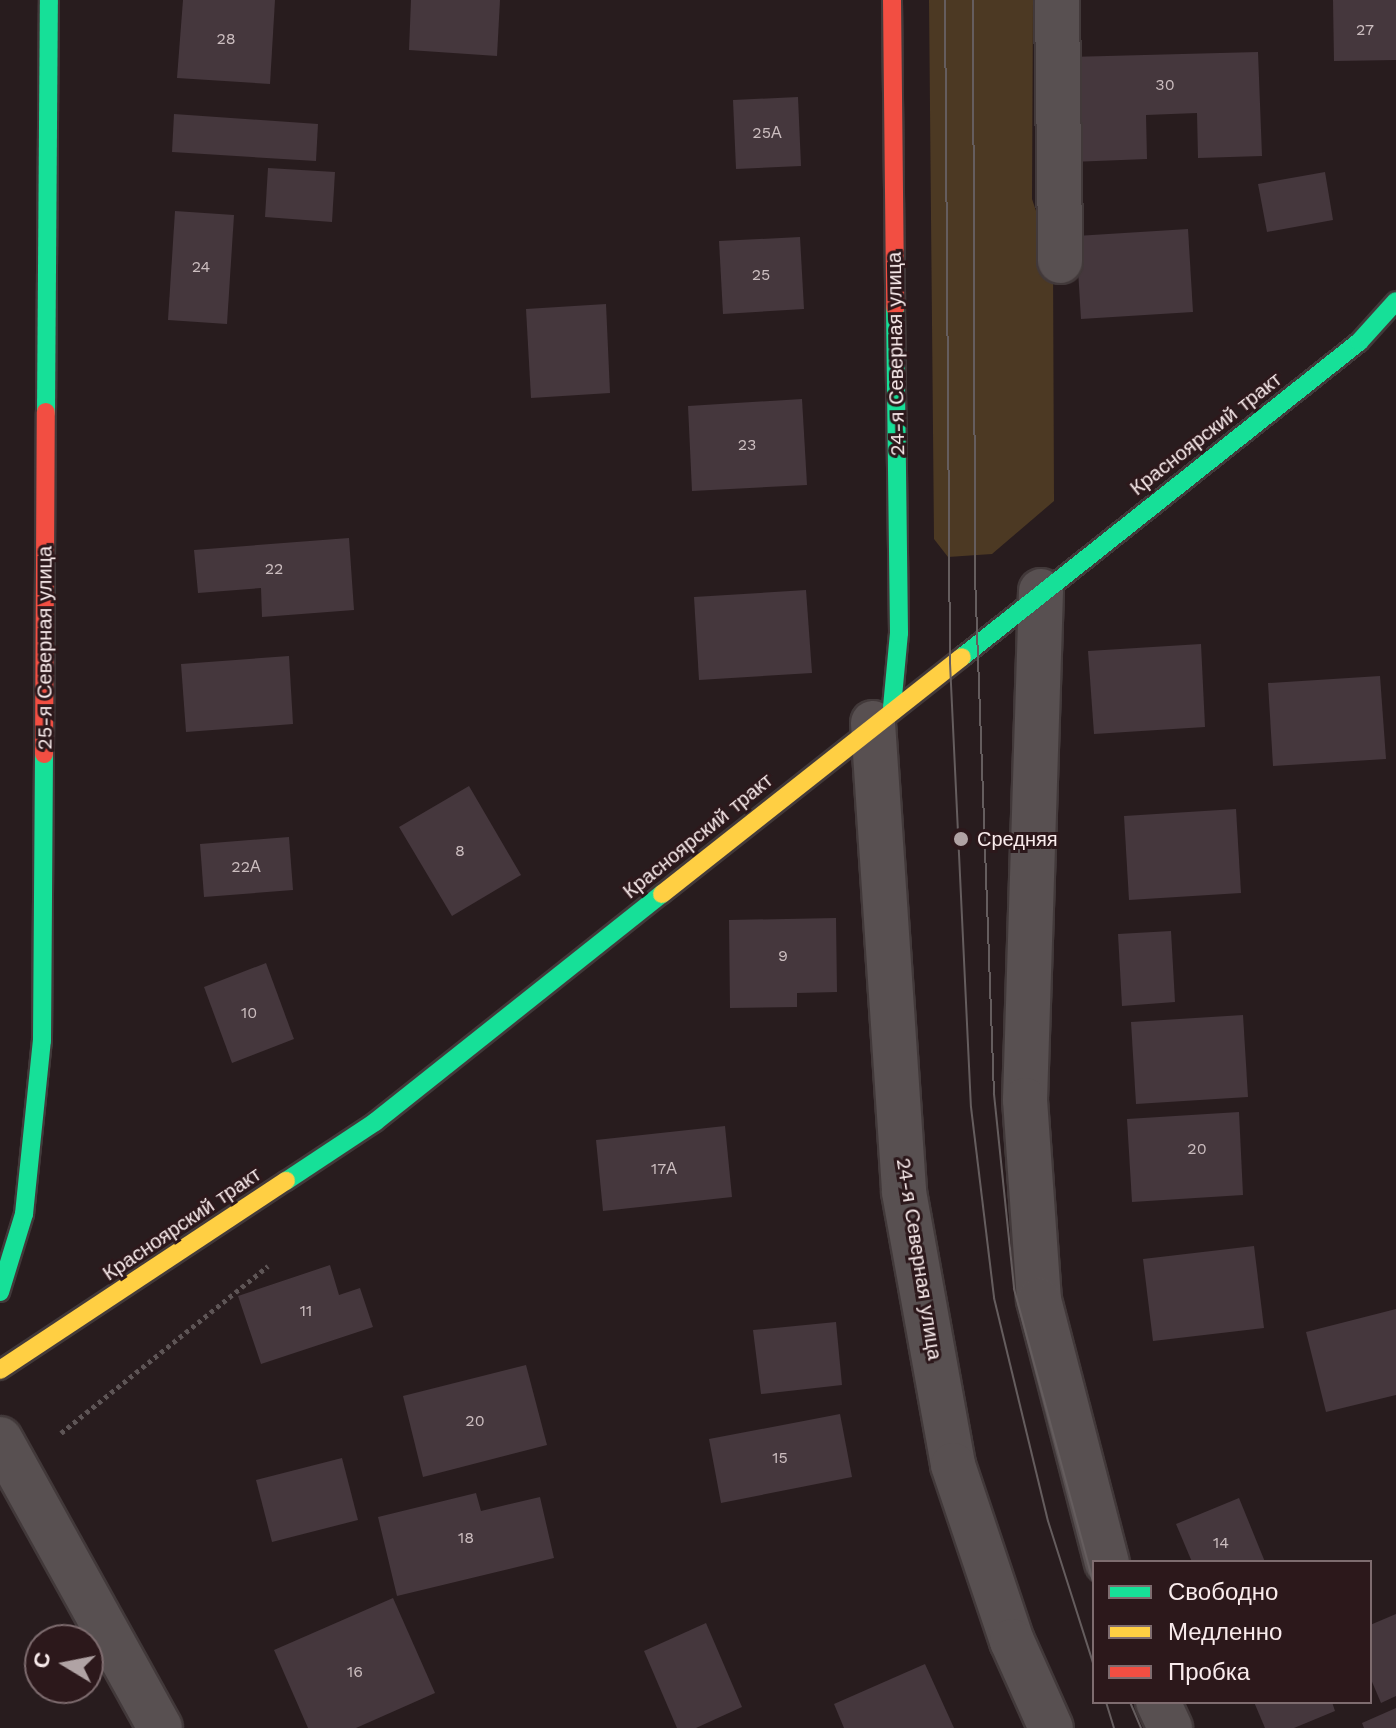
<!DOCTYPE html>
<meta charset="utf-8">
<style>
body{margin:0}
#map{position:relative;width:1396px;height:1728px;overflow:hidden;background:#281c1e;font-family:"Work Sans",sans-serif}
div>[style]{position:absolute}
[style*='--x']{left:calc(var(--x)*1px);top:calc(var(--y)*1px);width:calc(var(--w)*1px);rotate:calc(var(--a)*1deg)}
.green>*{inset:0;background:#4c3923}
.building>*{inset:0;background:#45373d}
.path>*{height:5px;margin-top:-2.5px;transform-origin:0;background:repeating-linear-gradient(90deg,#5e5556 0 4px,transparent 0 8px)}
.roads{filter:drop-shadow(2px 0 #42393a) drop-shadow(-2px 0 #42393a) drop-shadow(0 2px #42393a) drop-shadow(0 -2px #42393a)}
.street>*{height:44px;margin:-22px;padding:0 22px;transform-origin:22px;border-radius:22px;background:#585051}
.fast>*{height:18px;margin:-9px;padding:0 9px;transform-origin:9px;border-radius:9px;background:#16e098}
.slow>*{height:18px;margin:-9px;padding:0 9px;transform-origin:9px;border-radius:9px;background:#ffcf43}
.jam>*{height:18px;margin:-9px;padding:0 9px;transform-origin:9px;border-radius:9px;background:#f24e42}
.tram>*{height:2px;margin:-1px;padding:0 1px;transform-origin:1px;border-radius:1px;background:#655d5e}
.dots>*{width:22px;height:22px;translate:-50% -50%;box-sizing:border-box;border:4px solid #2c181b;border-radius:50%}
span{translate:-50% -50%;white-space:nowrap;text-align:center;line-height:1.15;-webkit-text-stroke:6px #2c181b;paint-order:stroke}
.number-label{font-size:16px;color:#ccbec0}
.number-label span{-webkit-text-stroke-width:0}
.street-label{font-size:20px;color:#f9ebec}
.poi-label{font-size:20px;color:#f9ebec}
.left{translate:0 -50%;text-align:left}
.legend{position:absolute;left:1092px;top:1560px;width:280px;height:144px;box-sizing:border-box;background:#2c181b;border:2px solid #7e6c6f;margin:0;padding:10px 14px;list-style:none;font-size:24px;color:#f9ebec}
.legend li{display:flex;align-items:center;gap:16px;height:40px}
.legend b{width:40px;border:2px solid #7e6c6f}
.north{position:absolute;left:24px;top:1624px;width:80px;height:80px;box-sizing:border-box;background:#2c181b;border:2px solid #7e6c6f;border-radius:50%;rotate:280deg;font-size:22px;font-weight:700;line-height:32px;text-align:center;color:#f9ebec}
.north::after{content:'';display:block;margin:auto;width:28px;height:36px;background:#b0a3a4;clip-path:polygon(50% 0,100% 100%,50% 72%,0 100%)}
</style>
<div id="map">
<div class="green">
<i style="clip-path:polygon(929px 0,1033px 0,1032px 199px,1053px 261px,1054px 501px,992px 554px,948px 557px,934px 539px)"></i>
</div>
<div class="building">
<i style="clip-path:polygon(183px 0,275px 0,270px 84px,177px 78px)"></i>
<i style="clip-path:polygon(411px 0,500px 0,497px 56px,409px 50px)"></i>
<i style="clip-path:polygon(1333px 0,1396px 0,1396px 60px,1334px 61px)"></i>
<i style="clip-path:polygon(1258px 52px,1262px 156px,1198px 158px,1197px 113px,1146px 115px,1147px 159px,1071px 162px,1069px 57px)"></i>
<i style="clip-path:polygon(798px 97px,801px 166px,736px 169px,733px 100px)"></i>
<i style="clip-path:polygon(174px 114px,318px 124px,316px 161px,172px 152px)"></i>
<i style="clip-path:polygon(268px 168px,335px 172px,332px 222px,265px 217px)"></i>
<i style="clip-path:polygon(1325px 172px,1333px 220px,1267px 232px,1258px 184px)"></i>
<i style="clip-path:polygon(175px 211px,234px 215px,227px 324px,168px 320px)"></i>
<i style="clip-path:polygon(1188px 229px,1193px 312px,1081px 319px,1076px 236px)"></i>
<i style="clip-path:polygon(800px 237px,804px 309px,723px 314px,719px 241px)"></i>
<i style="clip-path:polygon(606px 304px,610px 393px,531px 398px,526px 309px)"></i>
<i style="clip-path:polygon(802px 399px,807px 485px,692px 491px,688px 406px)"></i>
<i style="clip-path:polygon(349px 538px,354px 610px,262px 617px,261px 588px,198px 593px,194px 550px)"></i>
<i style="clip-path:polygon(806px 590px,812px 673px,699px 680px,694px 597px)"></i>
<i style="clip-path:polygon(1201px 644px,1205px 727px,1094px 734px,1088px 651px)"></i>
<i style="clip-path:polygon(289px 656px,293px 724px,186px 732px,181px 664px)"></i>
<i style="clip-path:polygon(1380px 676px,1386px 759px,1273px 766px,1268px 683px)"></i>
<i style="clip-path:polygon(469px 786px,521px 875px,452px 916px,399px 827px)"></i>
<i style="clip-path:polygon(1236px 809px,1241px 893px,1129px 900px,1124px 816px)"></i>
<i style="clip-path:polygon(289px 837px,293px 890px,204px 897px,200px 844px)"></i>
<i style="clip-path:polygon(836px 918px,837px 992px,797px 993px,797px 1007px,730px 1008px,729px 920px)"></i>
<i style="clip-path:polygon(1171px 931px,1175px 1002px,1122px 1006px,1118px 934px)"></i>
<i style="clip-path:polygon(266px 963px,294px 1039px,232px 1063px,204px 987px)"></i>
<i style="clip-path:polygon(1243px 1015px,1248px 1097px,1136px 1104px,1131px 1022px)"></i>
<i style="clip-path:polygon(1239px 1112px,1243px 1195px,1132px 1202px,1127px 1119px)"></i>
<i style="clip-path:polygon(725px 1126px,732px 1197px,603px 1211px,596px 1140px)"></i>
<i style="clip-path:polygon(1254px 1246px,1264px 1328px,1153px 1341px,1143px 1259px)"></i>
<i style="clip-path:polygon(330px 1265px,339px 1295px,360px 1288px,373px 1327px,261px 1364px,238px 1296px)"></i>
<i style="clip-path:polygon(1396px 1309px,1396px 1395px,1326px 1412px,1306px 1332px)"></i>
<i style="clip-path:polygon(836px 1322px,842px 1385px,761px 1394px,753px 1330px)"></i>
<i style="clip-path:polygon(526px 1365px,547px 1445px,423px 1477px,403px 1396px)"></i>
<i style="clip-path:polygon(840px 1414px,852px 1477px,721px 1503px,709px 1439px)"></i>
<i style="clip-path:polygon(342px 1458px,358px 1520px,272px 1542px,256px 1480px)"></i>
<i style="clip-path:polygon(476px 1493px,481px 1511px,540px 1497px,554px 1558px,397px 1596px,378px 1517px)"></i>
<i style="clip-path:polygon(1239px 1498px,1265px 1562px,1192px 1562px,1176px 1524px)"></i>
<i style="clip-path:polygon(393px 1598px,435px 1693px,356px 1728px,308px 1728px,274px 1650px)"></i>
<i style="clip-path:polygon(1396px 1614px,1396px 1696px,1381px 1703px,1370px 1677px,1370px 1625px)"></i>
<i style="clip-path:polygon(706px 1623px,742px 1707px,696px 1728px,677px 1728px,644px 1651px)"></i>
<i style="clip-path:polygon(925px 1664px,954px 1728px,844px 1728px,834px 1704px)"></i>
<i style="clip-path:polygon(1254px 1702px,1332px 1702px,1335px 1711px,1294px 1728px,1265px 1728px)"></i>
<i style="clip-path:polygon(1396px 1708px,1396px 1728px,1364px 1728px,1362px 1723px)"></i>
</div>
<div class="path">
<i style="--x:61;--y:1433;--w:266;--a:-38.9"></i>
</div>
<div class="roads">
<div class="street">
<i style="--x:1057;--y:0;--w:261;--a:89.3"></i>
<i style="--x:1041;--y:591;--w:509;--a:91.8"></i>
<i style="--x:1025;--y:1100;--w:200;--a:86"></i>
<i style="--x:1039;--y:1300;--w:271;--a:75.5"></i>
<i style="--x:873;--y:723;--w:470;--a:86.2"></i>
<i style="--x:904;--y:1192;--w:277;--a:79.8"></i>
<i style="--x:953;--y:1465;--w:186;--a:71.5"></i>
<i style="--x:1012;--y:1641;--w:95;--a:65.9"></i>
<i style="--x:0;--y:1439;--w:330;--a:61"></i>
<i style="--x:1158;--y:1702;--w:29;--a:65"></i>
</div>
<div class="fast">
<i style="--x:46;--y:412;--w:412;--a:-89.6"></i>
<i style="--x:962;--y:657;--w:507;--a:-38.43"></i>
<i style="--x:1359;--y:342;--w:55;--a:-47.9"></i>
<i style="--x:892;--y:707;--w:74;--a:-84.6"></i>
<i style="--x:899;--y:633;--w:325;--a:-90.7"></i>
<i style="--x:286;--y:1181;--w:107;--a:-33.5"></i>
<i style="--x:375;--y:1122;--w:367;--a:-38.5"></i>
<i style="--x:0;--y:1292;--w:82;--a:-72.9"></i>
<i style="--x:24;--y:1214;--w:174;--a:-84.1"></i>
<i style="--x:42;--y:1041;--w:287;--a:-89.6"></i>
</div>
<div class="slow">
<i style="--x:662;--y:894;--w:382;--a:-38.3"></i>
<i style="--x:0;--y:1370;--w:343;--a:-33.5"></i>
</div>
<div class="jam">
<i style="--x:892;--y:0;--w:308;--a:89.4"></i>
<i style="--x:44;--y:754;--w:342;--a:-89.7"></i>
</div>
</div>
<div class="tram">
<i style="--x:945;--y:0;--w:663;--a:89.57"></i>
<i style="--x:950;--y:663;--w:444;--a:87.3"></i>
<i style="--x:971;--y:1107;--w:192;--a:83.1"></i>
<i style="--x:994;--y:1298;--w:229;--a:76.4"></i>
<i style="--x:1048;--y:1521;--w:152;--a:72.4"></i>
<i style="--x:973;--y:0;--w:576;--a:89.8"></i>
<i style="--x:975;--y:576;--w:518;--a:87.9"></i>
<i style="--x:994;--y:1094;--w:196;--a:84.1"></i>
<i style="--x:1014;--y:1289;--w:308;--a:74.9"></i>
<i style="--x:1106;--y:1702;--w:27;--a:73"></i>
<i style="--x:1130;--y:1702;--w:28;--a:67"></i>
</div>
<div class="dots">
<i style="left:961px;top:839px;background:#b0a3a4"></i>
</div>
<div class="number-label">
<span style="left:1365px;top:30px">27</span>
<span style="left:226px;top:39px">28</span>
<span style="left:1165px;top:85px">30</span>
<span style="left:767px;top:133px">25А</span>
<span style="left:201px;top:267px">24</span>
<span style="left:761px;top:275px">25</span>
<span style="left:747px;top:445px">23</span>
<span style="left:274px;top:569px">22</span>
<span style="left:460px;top:851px">8</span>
<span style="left:246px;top:867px">22А</span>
<span style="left:783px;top:956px">9</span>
<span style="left:249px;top:1013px">10</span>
<span style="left:1197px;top:1149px">20</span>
<span style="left:664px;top:1169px">17А</span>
<span style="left:306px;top:1311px">11</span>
<span style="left:475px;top:1421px">20</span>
<span style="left:780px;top:1458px">15</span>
<span style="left:466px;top:1538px">18</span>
<span style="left:1221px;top:1543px">14</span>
<span style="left:355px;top:1672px">16</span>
</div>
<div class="street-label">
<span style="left:896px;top:354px;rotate:-91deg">24-я Северная улица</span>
<span style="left:1206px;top:434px;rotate:-38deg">Красноярский тракт</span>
<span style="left:45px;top:648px;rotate:-90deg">25-я Северная улица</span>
<span style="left:698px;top:836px;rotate:-39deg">Красноярский тракт</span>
<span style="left:182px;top:1224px;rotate:-34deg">Красноярский тракт</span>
<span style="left:919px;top:1259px;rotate:81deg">24-я Северная улица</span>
</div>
<div class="poi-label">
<span class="left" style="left:977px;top:839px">Средняя</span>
</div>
<ul class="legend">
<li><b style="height:10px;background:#16e098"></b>Свободно</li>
<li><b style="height:10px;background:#ffcf43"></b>Медленно</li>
<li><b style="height:10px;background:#f24e42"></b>Пробка</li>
</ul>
<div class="north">С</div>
</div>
